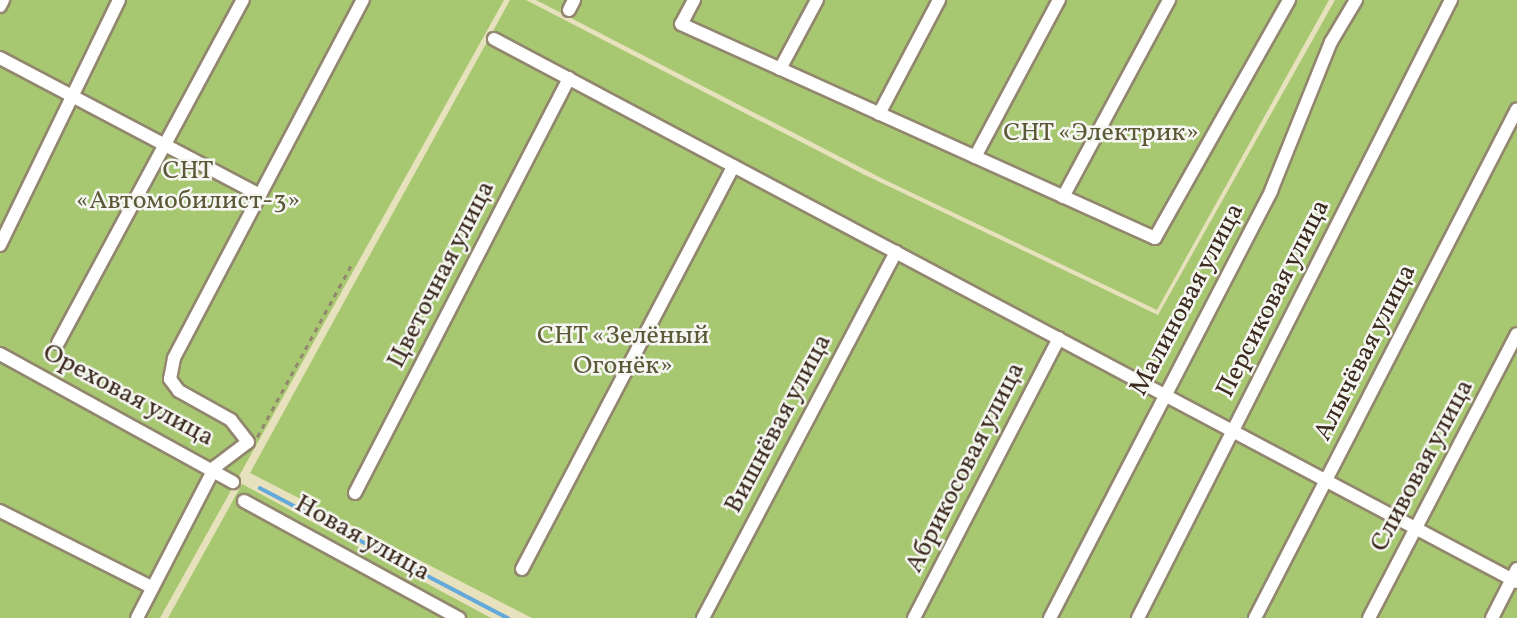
<!DOCTYPE html>
<meta charset="utf-8">
<style>
body{margin:0}
#map{position:relative;width:1517px;height:618px;overflow:hidden;background:#e8e1be;font-family:Vollkorn,serif}
div>[style]{position:absolute}
[style*='--x']{left:calc(var(--x)*1px);top:calc(var(--y)*1px);width:calc(var(--w)*1px);rotate:calc(var(--a)*1deg)}
.green>*{inset:0;background:#a7c871}
.stream>*{height:3.5px;margin:-1.75px;padding:0 1.75px;transform-origin:1.75px;border-radius:1.75px;background:#63a9d9}
.path>*{height:2.5px;margin-top:-1.25px;transform-origin:0;background:repeating-linear-gradient(90deg,#92866e 0 5px,transparent 0 10px)}
.roads{filter:drop-shadow(2px 0 #92866e) drop-shadow(-2px 0 #92866e) drop-shadow(0 2px #92866e) drop-shadow(0 -2px #92866e)}
.minor>*{height:12px;margin:-6px;padding:0 6px;transform-origin:6px;border-radius:6px;background:#fff}
span{translate:-50% -50%;white-space:nowrap;text-align:center;line-height:1.15;-webkit-text-stroke:5px #f6f6f2;paint-order:stroke}
.park-label{font-size:26px;color:#5b5937}
.street-label{font-size:26px;color:#3b2a1e}
</style>
<div id="map">
<div class="green">
<i style="clip-path:polygon(0 0,504px 0,160px 618px,0 618px)"></i>
<i style="clip-path:polygon(510px 0,526px 0,863px 174px,1158px 315px,1335px 0,1517px 0,1517px 618px,532px 618px,250px 473px)"></i>
<i style="clip-path:polygon(536px 0,1329px 0,1157px 310px,881px 178px)"></i>
<i style="clip-path:polygon(242px 484px,491px 618px,168px 618px)"></i>
</div>
<div class="stream">
<i style="--x:260;--y:488;--w:280;--a:27.7"></i>
</div>
<div class="path">
<i style="--x:257;--y:437;--w:196;--a:-61.3"></i>
</div>
<div class="roads">
<div class="minor">
<i style="--x:694;--y:0;--w:27;--a:118"></i>
<i style="--x:681;--y:24;--w:520;--a:24.3"></i>
<i style="--x:1155;--y:238;--w:273;--a:-60.6"></i>
<i style="--x:0;--y:6;--w:7;--a:-63"></i>
<i style="--x:569;--y:10;--w:11;--a:-63"></i>
<i style="--x:494;--y:39;--w:1158;--a:27.96"></i>
<i style="--x:0;--y:58;--w:294;--a:27.8"></i>
<i style="--x:780;--y:69;--w:78;--a:-61.8"></i>
<i style="--x:879;--y:114;--w:129;--a:-62.2"></i>
<i style="--x:975;--y:157;--w:178;--a:-61.9"></i>
<i style="--x:1063;--y:197;--w:224;--a:-61.7"></i>
<i style="--x:0;--y:245;--w:272;--a:-64.1"></i>
<i style="--x:58;--y:343;--w:390;--a:-61.7"></i>
<i style="--x:0;--y:354;--w:266;--a:28.8"></i>
<i style="--x:355;--y:493;--w:467;--a:-62.7"></i>
<i style="--x:244;--y:501;--w:245;--a:28.6"></i>
<i style="--x:0;--y:511;--w:169;--a:26.7"></i>
<i style="--x:522;--y:569;--w:455;--a:-62.3"></i>
<i style="--x:137;--y:618;--w:170;--a:-62.7"></i>
<i style="--x:215;--y:467;--w:41;--a:-37.1"></i>
<i style="--x:248;--y:442;--w:28;--a:-128"></i>
<i style="--x:231;--y:420;--w:60;--a:-150.9"></i>
<i style="--x:179;--y:391;--w:15;--a:-127"></i>
<i style="--x:170;--y:379;--w:21;--a:-79"></i>
<i style="--x:174;--y:358;--w:405;--a:-62.2"></i>
<i style="--x:703;--y:618;--w:414;--a:-62.2"></i>
<i style="--x:914;--y:618;--w:315;--a:-62.6"></i>
<i style="--x:1050;--y:618;--w:481;--a:-62.6"></i>
<i style="--x:1271;--y:191;--w:161;--a:-68.1"></i>
<i style="--x:1331;--y:42;--w:49;--a:-59.2"></i>
<i style="--x:1138;--y:618;--w:693;--a:-63.14"></i>
<i style="--x:1255;--y:618;--w:572;--a:-62.76"></i>
<i style="--x:1369;--y:618;--w:320;--a:-62.5"></i>
<i style="--x:1492;--y:618;--w:55;--a:-63"></i>
</div>
</div>
<div class="park-label">
<span style="left:1101px;top:134px">СНТ «Электрик»</span>
<span style="left:188px;top:187px">СНТ<br>«Автомобилист-3»</span>
<span style="left:623px;top:352px">СНТ «Зелёный<br>Огонёк»</span>
</div>
<div class="street-label">
<span style="left:442px;top:275px;rotate:-63deg">Цветочная улица</span>
<span style="left:1274px;top:299px;rotate:-63deg">Персиковая улица</span>
<span style="left:1188px;top:300px;rotate:-62deg">Малиновая улица</span>
<span style="left:1366px;top:353px;rotate:-63deg">Алычёвая улица</span>
<span style="left:128px;top:396px;rotate:28deg">Ореховая улица</span>
<span style="left:779px;top:424px;rotate:-62deg">Вишнёвая улица</span>
<span style="left:1423px;top:466px;rotate:-62deg">Сливовая улица</span>
<span style="left:966px;top:468px;rotate:-63deg">Абрикосовая улица</span>
<span style="left:362px;top:539px;rotate:29deg">Новая улица</span>
</div>
</div>
